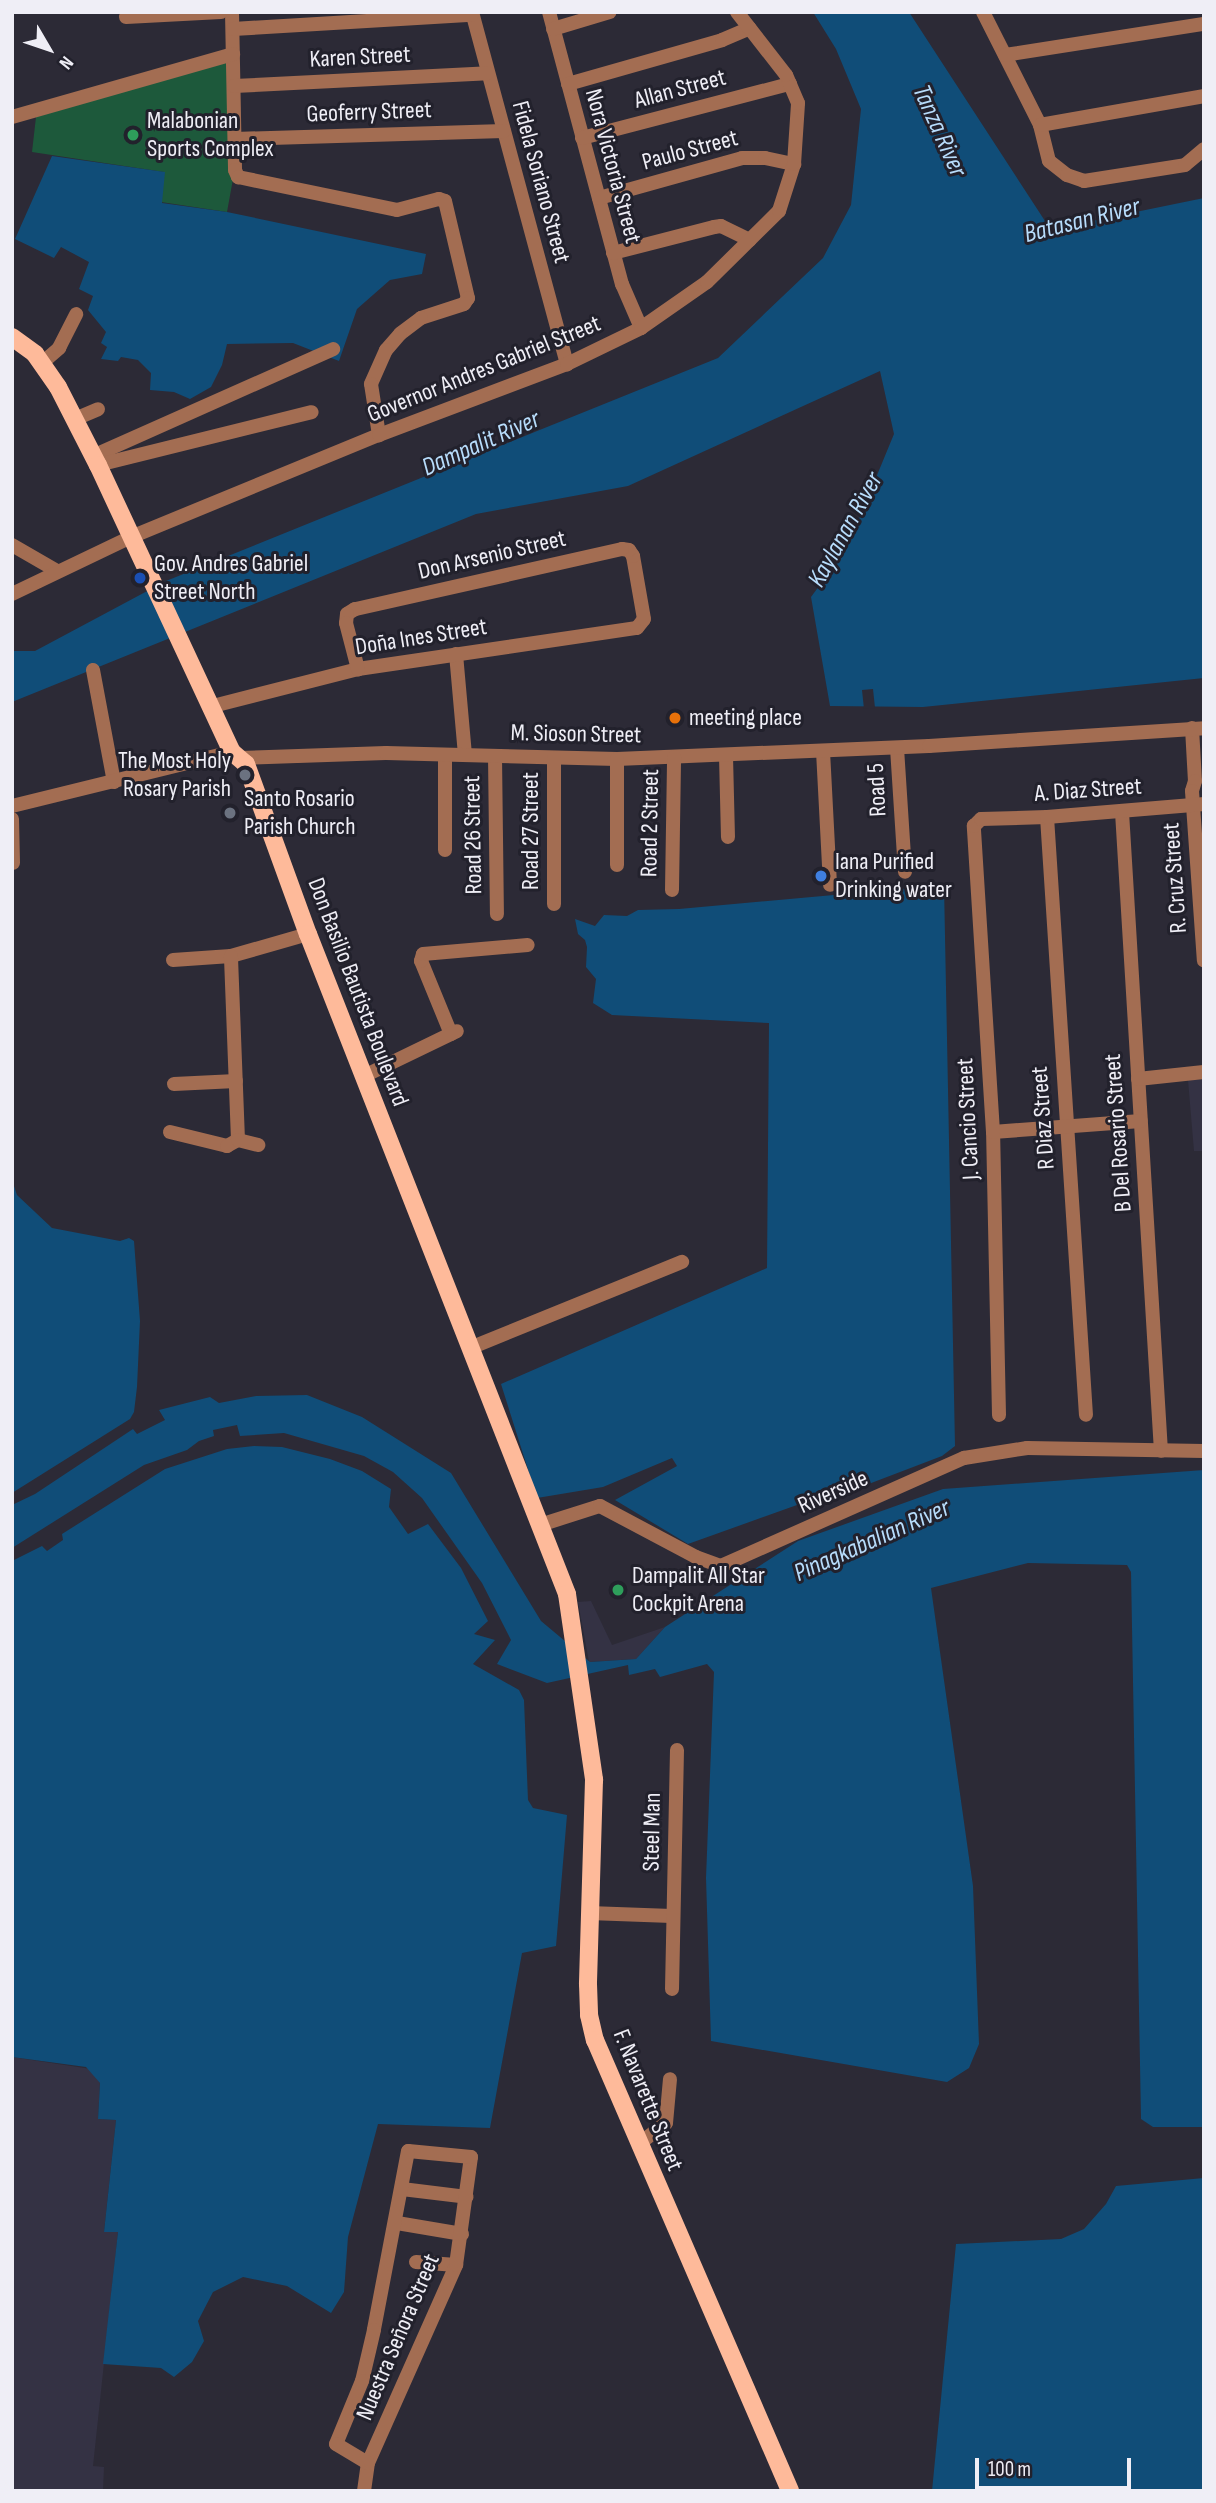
<!DOCTYPE html>
<meta charset="utf-8">
<style>
body{margin:0}
#map{position:relative;width:1216px;height:2503px;overflow:hidden;background:#2c2a36;font-family:"Sofia Sans Condensed",sans-serif}
div>[style]{position:absolute}
[style*='--x']{left:calc(var(--x)*1px);top:calc(var(--y)*1px);width:calc(var(--w)*1px);rotate:calc(var(--a)*1deg)}
.built>*{inset:0;background:#343244}
.green>*{inset:0;background:#1d593b}
.water>*{inset:0;background:#104d78}
.pier>*{inset:0;background:#2c2a36}
.minor>*{height:14px;margin:-7px;padding:0 7px;transform-origin:7px;border-radius:7px;background:#a36d52}
.major>*{height:18px;margin:-9px;padding:0 9px;transform-origin:9px;border-radius:9px;background:#feba9a}
.dots>*{width:19px;height:19px;translate:-50% -50%;box-sizing:border-box;border:4px solid #22212c;border-radius:50%}
span{translate:-50% -50%;white-space:nowrap;text-align:center;line-height:1.15;-webkit-text-stroke:6px #22212c;paint-order:stroke}
.street-label{font-size:24px;color:#efeef6}
.poi-label{font-size:24px;color:#efeef6}
.left{translate:0 -50%;text-align:left}
.right{translate:-100% -50%;text-align:right}
.water-label{font-size:26px;color:#b7dcfb;font-style:italic}
.frame{position:absolute;inset:0;border:14px solid #efeef6;pointer-events:none}
.north{position:absolute;left:14px;top:14px;width:70px;height:70px;-webkit-text-stroke:5px #22212c;paint-order:stroke;rotate:129deg;font-size:19px;font-weight:700;line-height:28px;text-align:center;color:#efeef6}
.north::after{content:'';display:block;margin:auto;width:24px;height:32px;background:#efeef6;clip-path:polygon(50% 0,100% 100%,50% 72%,0 100%)}
.scale{position:absolute;left:975px;top:2458px;width:156px;height:32px;box-sizing:border-box;border:4px solid #efeef6;border-top:0;padding-left:9px;font-size:21px;line-height:24px;white-space:nowrap;color:#efeef6;-webkit-text-stroke:5px #22212c;paint-order:stroke}
</style>
<div id="map">
<div class="built">
<i style="clip-path:polygon(1204px 1079px,1204px 1151px,1194px 1151px,1188px 1080px)"></i>
<i style="clip-path:polygon(591px 1601px,612px 1645px,665px 1627px,636px 1659px,589px 1662px,578px 1602px)"></i>
<i style="clip-path:polygon(12px 2057px,91px 2069px,100px 2083px,98px 2119px,116px 2120px,104px 2232px,118px 2232px,93px 2466px,104px 2467px,103px 2491px,12px 2491px)"></i>
</div>
<div class="green">
<i style="clip-path:polygon(230px 60px,233px 179px,227px 212px,161px 202px,164px 172px,32px 152px,36px 117px)"></i>
</div>
<div class="water">
<i style="clip-path:polygon(813px 12px,909px 12px,1045px 221px,1082px 223px,1204px 198px,1204px 678px,923px 707px,830px 706px,811px 597px,847px 548px,894px 434px,880px 371px,628px 486px,476px 514px,12px 702px,12px 651px,35px 651px,166px 581px,718px 358px,823px 258px,851px 205px,861px 109px,836px 49px)"></i>
<i style="clip-path:polygon(52px 156px,165px 172px,162px 203px,227px 212px,426px 254px,422px 274px,390px 280px,357px 309px,339px 361px,293px 343px,227px 344px,222px 365px,211px 387px,190px 399px,174px 392px,150px 390px,151px 373px,138px 360px,121px 357px,118px 361px,101px 359px,107px 347px,101px 343px,106px 332px,88px 310px,93px 296px,79px 289px,89px 262px,61px 247px,54px 258px,15px 239px)"></i>
<i style="clip-path:polygon(944px 885px,955px 1446px,942px 1456px,811px 1506px,797px 1505px,688px 1544px,615px 1500px,677px 1466px,672px 1458px,603px 1487px,537px 1498px,501px 1384px,767px 1268px,769px 1023px,612px 1015px,593px 1003px,596px 979px,586px 967px,587px 947px,585px 940px,578px 934px,575px 919px,595px 926px,604px 915px,627px 916px,638px 910px,679px 909px)"></i>
<i style="clip-path:polygon(12px 1180px,17px 1195px,52px 1228px,120px 1241px,129px 1238px,134px 1241px,140px 1321px,137px 1387px,134px 1412px,130px 1419px,12px 1493px)"></i>
<i style="clip-path:polygon(307px 1395px,362px 1417px,451px 1473px,541px 1621px,590px 1662px,636px 1659px,665px 1627px,798px 1541px,943px 1489px,1204px 1470px,1204px 2127px,1153px 2127px,1141px 2119px,1131px 1572px,1127px 1565px,1028px 1563px,931px 1588px,973px 1886px,979px 2044px,969px 2068px,947px 2082px,711px 2041px,706px 1878px,714px 1672px,707px 1664px,660px 1677px,655px 1669px,629px 1675px,628px 1665px,547px 1683px,497px 1664px,511px 1640px,482px 1583px,422px 1498px,393px 1472px,364px 1456px,284px 1433px,240px 1436px,237px 1425px,213px 1430px,214px 1436px,199px 1441px,187px 1450px,144px 1465px,12px 1548px,12px 1505px,35px 1494px,133px 1429px,137px 1434px,165px 1420px,159px 1410px,210px 1397px,219px 1403px,256px 1396px)"></i>
<i style="clip-path:polygon(254px 1446px,282px 1447px,330px 1459px,362px 1471px,391px 1489px,389px 1507px,408px 1534px,428px 1524px,461px 1568px,488px 1621px,474px 1634px,495px 1640px,473px 1664px,519px 1690px,524px 1700px,528px 1800px,533px 1808px,567px 1815px,556px 1946px,522px 1953px,490px 2128px,378px 2124px,348px 2237px,344px 2292px,331px 2313px,287px 2286px,243px 2277px,213px 2292px,198px 2321px,204px 2341px,192px 2362px,174px 2377px,161px 2368px,103px 2364px,118px 2232px,104px 2232px,116px 2120px,98px 2119px,100px 2083px,86px 2067px,12px 2057px,12px 1561px,42px 1546px,47px 1551px,63px 1540px,62px 1534px,165px 1469px,227px 1449px)"></i>
<i style="clip-path:polygon(1204px 2178px,1204px 2491px,932px 2491px,956px 2244px,1061px 2239px,1084px 2229px,1106px 2204px,1116px 2186px)"></i>
</div>
<div class="pier">
<i style="clip-path:polygon(873px 689px,875px 708px,864px 709px,862px 690px)"></i>
</div>
<div class="minor">
<i style="--x:232;--y:12;--w:158;--a:88.9"></i>
<i style="--x:235;--y:170;--w:8;--a:67"></i>
<i style="--x:238;--y:177;--w:162;--a:11.7"></i>
<i style="--x:397;--y:210;--w:43;--a:-14.7"></i>
<i style="--x:439;--y:199;--w:6;--a:18"></i>
<i style="--x:445;--y:201;--w:100;--a:76.7"></i>
<i style="--x:468;--y:298;--w:7;--a:124"></i>
<i style="--x:464;--y:304;--w:45;--a:162"></i>
<i style="--x:421;--y:318;--w:26;--a:143"></i>
<i style="--x:400;--y:334;--w:21;--a:131"></i>
<i style="--x:386;--y:350;--w:37;--a:114"></i>
<i style="--x:371;--y:384;--w:52;--a:81.1"></i>
<i style="--x:472;--y:12;--w:365;--a:74.9"></i>
<i style="--x:549;--y:12;--w:282;--a:75"></i>
<i style="--x:622;--y:284;--w:48;--a:66.6"></i>
<i style="--x:983;--y:12;--w:127;--a:63.2"></i>
<i style="--x:1040;--y:125;--w:37;--a:76"></i>
<i style="--x:1049;--y:161;--w:23;--a:38"></i>
<i style="--x:1067;--y:175;--w:18;--a:19"></i>
<i style="--x:1084;--y:181;--w:102;--a:-9"></i>
<i style="--x:1185;--y:165;--w:25;--a:-40"></i>
<i style="--x:126;--y:17;--w:95;--a:-3"></i>
<i style="--x:233;--y:29;--w:239;--a:-3.4"></i>
<i style="--x:553;--y:29;--w:59;--a:-16.6"></i>
<i style="--x:1005;--y:55;--w:201;--a:-8.9"></i>
<i style="--x:568;--y:84;--w:160;--a:-15.9"></i>
<i style="--x:722;--y:40;--w:30;--a:-23"></i>
<i style="--x:234;--y:86;--w:254;--a:-2.9"></i>
<i style="--x:12;--y:117;--w:230;--a:-15.9"></i>
<i style="--x:1040;--y:125;--w:167;--a:-10"></i>
<i style="--x:582;--y:138;--w:215;--a:-14.6"></i>
<i style="--x:235;--y:139;--w:269;--a:-1.7"></i>
<i style="--x:599;--y:198;--w:148;--a:-15.6"></i>
<i style="--x:742;--y:158;--w:23;--a:0"></i>
<i style="--x:765;--y:158;--w:30;--a:12"></i>
<i style="--x:613;--y:253;--w:104;--a:-14.4"></i>
<i style="--x:714;--y:227;--w:7;--a:-8"></i>
<i style="--x:721;--y:226;--w:32;--a:26"></i>
<i style="--x:42;--y:363;--w:23;--a:-41"></i>
<i style="--x:59;--y:348;--w:38;--a:-63"></i>
<i style="--x:75;--y:419;--w:25;--a:-23"></i>
<i style="--x:93;--y:456;--w:263;--a:-24"></i>
<i style="--x:98;--y:465;--w:220;--a:-13.9"></i>
<i style="--x:12;--y:545;--w:52;--a:30"></i>
<i style="--x:12;--y:594;--w:132;--a:-25.6"></i>
<i style="--x:131;--y:537;--w:268;--a:-22.4"></i>
<i style="--x:379;--y:435;--w:201;--a:-20.7"></i>
<i style="--x:567;--y:364;--w:82;--a:-25.9"></i>
<i style="--x:641;--y:328;--w:80;--a:-34.9"></i>
<i style="--x:707;--y:282;--w:101;--a:-44.6"></i>
<i style="--x:779;--y:211;--w:49;--a:-72.3"></i>
<i style="--x:794;--y:164;--w:61;--a:-86.2"></i>
<i style="--x:798;--y:103;--w:30;--a:-113"></i>
<i style="--x:786;--y:75;--w:80;--a:-127.9"></i>
<i style="--x:456;--y:654;--w:101;--a:84.9"></i>
<i style="--x:93;--y:670;--w:114;--a:79.4"></i>
<i style="--x:209;--y:707;--w:154;--a:-14.3"></i>
<i style="--x:358;--y:669;--w:282;--a:-8.4"></i>
<i style="--x:637;--y:628;--w:11;--a:-52"></i>
<i style="--x:644;--y:619;--w:64;--a:-99.9"></i>
<i style="--x:633;--y:556;--w:7;--a:-124"></i>
<i style="--x:629;--y:550;--w:7;--a:-172"></i>
<i style="--x:622;--y:549;--w:274;--a:167.3"></i>
<i style="--x:355;--y:609;--w:9;--a:148"></i>
<i style="--x:347;--y:614;--w:9;--a:96"></i>
<i style="--x:346;--y:623;--w:48;--a:75.4"></i>
<i style="--x:1192;--y:728;--w:53;--a:86.8"></i>
<i style="--x:1195;--y:781;--w:10;--a:107"></i>
<i style="--x:1192;--y:791;--w:170;--a:86"></i>
<i style="--x:897;--y:748;--w:124;--a:86.3"></i>
<i style="--x:823;--y:751;--w:134;--a:87"></i>
<i style="--x:445;--y:755;--w:95;--a:90"></i>
<i style="--x:495;--y:756;--w:158;--a:89.3"></i>
<i style="--x:726;--y:756;--w:81;--a:88.6"></i>
<i style="--x:240;--y:758;--w:146;--a:-2"></i>
<i style="--x:386;--y:753;--w:231;--a:1.5"></i>
<i style="--x:617;--y:759;--w:312;--a:-2.4"></i>
<i style="--x:929;--y:746;--w:276;--a:-3.7"></i>
<i style="--x:617;--y:759;--w:106;--a:90"></i>
<i style="--x:12;--y:806;--w:227;--a:-13.8"></i>
<i style="--x:1122;--y:812;--w:640;--a:86.51"></i>
<i style="--x:1047;--y:817;--w:599;--a:86.27"></i>
<i style="--x:12;--y:819;--w:44;--a:88.7"></i>
<i style="--x:672;--y:890;--w:133;--a:-89.1"></i>
<i style="--x:554;--y:904;--w:146;--a:-90"></i>
<i style="--x:173;--y:960;--w:58;--a:-3.9"></i>
<i style="--x:231;--y:956;--w:80;--a:-15.9"></i>
<i style="--x:451;--y:1034;--w:79;--a:-112.3"></i>
<i style="--x:421;--y:961;--w:7;--a:-74"></i>
<i style="--x:423;--y:954;--w:105;--a:-4.9"></i>
<i style="--x:364;--y:1076;--w:103;--a:-25.8"></i>
<i style="--x:1138;--y:1079;--w:66;--a:-6.1"></i>
<i style="--x:174;--y:1084;--w:62;--a:-2.8"></i>
<i style="--x:170;--y:1132;--w:59;--a:13.8"></i>
<i style="--x:227;--y:1146;--w:13;--a:-29"></i>
<i style="--x:238;--y:1140;--w:184;--a:-92.2"></i>
<i style="--x:993;--y:1132;--w:148;--a:-4.3"></i>
<i style="--x:238;--y:1140;--w:21;--a:14"></i>
<i style="--x:470;--y:1348;--w:229;--a:-22.1"></i>
<i style="--x:999;--y:1415;--w:283;--a:-91.2"></i>
<i style="--x:993;--y:1132;--w:307;--a:-93.6"></i>
<i style="--x:974;--y:826;--w:10;--a:-45"></i>
<i style="--x:981;--y:819;--w:66;--a:-1.7"></i>
<i style="--x:1047;--y:817;--w:158;--a:-4.7"></i>
<i style="--x:540;--y:1525;--w:63;--a:-17.6"></i>
<i style="--x:600;--y:1506;--w:109;--a:28"></i>
<i style="--x:696;--y:1557;--w:27;--a:20"></i>
<i style="--x:721;--y:1566;--w:266;--a:-24"></i>
<i style="--x:964;--y:1458;--w:64;--a:-9"></i>
<i style="--x:1027;--y:1448;--w:177;--a:1"></i>
<i style="--x:589;--y:1913;--w:83;--a:2.1"></i>
<i style="--x:672;--y:1989;--w:239;--a:-88.8"></i>
<i style="--x:639;--y:2144;--w:34;--a:-38"></i>
<i style="--x:666;--y:2123;--w:44;--a:-84.8"></i>
<i style="--x:402;--y:2189;--w:65;--a:7"></i>
<i style="--x:397;--y:2223;--w:66;--a:9.6"></i>
<i style="--x:416;--y:2262;--w:40;--a:4.3"></i>
<i style="--x:364;--y:2491;--w:28;--a:-82"></i>
<i style="--x:368;--y:2463;--w:217;--a:-66"></i>
<i style="--x:456;--y:2265;--w:109;--a:-82.1"></i>
<i style="--x:471;--y:2157;--w:63;--a:-174.6"></i>
<i style="--x:408;--y:2151;--w:182;--a:100.8"></i>
<i style="--x:374;--y:2330;--w:52;--a:103.2"></i>
<i style="--x:362;--y:2381;--w:68;--a:112.4"></i>
<i style="--x:336;--y:2444;--w:37;--a:31"></i>
</div>
<div class="major">
<i style="--x:12;--y:337;--w:29;--a:36"></i>
<i style="--x:35;--y:354;--w:40;--a:55.1"></i>
<i style="--x:58;--y:387;--w:88;--a:62.9"></i>
<i style="--x:98;--y:465;--w:317;--a:65"></i>
<i style="--x:232;--y:752;--w:18;--a:41"></i>
<i style="--x:246;--y:764;--w:181;--a:70"></i>
<i style="--x:308;--y:934;--w:709;--a:68.57"></i>
<i style="--x:567;--y:1594;--w:188;--a:81.7"></i>
<i style="--x:594;--y:1780;--w:204;--a:91.7"></i>
<i style="--x:588;--y:1984;--w:31;--a:88"></i>
<i style="--x:589;--y:2015;--w:26;--a:77"></i>
<i style="--x:595;--y:2040;--w:491;--a:66.6"></i>
</div>
<div class="dots">
<i style="left:133px;top:135px;background:#2e9e5b"></i>
<i style="left:140px;top:578px;background:#1a4fb4"></i>
<i style="left:675px;top:718px;background:#e8710a"></i>
<i style="left:245px;top:775px;background:#6b7280"></i>
<i style="left:230px;top:813px;background:#6b7280"></i>
<i style="left:821px;top:876px;background:#3f7fe0"></i>
<i style="left:618px;top:1590px;background:#2e9e5b"></i>
</div>
<div class="street-label">
<span style="left:360px;top:57px;rotate:-3deg">Karen Street</span>
<span style="left:680px;top:89px;rotate:-15deg">Allan Street</span>
<span style="left:369px;top:112px;rotate:-2deg">Geoferry Street</span>
<span style="left:690px;top:150px;rotate:-15deg">Paulo Street</span>
<span style="left:613px;top:166px;rotate:75deg">Nora Victoria Street</span>
<span style="left:541px;top:182px;rotate:75deg">Fidela Soriano Street</span>
<span style="left:484px;top:369px;rotate:-22deg">Governor Andres Gabriel Street</span>
<span style="left:492px;top:555px;rotate:-13deg">Don Arsenio Street</span>
<span style="left:421px;top:637px;rotate:-9deg">Doña Ines Street</span>
<span style="left:576px;top:734px;rotate:1deg">M. Sioson Street</span>
<span style="left:877px;top:790px;rotate:-93deg">Road 5</span>
<span style="left:1088px;top:790px;rotate:-4deg">A. Diaz Street</span>
<span style="left:650px;top:823px;rotate:-89deg">Road 2 Street</span>
<span style="left:531px;top:831px;rotate:-90deg">Road 27 Street</span>
<span style="left:473px;top:835px;rotate:-91deg">Road 26 Street</span>
<span style="left:1175px;top:878px;rotate:-94deg">R. Cruz Street</span>
<span style="left:358px;top:992px;rotate:69deg">Don Basilio Bautista Boulevard</span>
<span style="left:1043px;top:1118px;rotate:-94deg">R Diaz Street</span>
<span style="left:968px;top:1119px;rotate:-93deg">J. Cancio Street</span>
<span style="left:1118px;top:1133px;rotate:-94deg">B Del Rosario Street</span>
<span style="left:833px;top:1492px;rotate:-24deg">Riverside</span>
<span style="left:652px;top:1832px;rotate:-89deg">Steel Man</span>
<span style="left:648px;top:2100px;rotate:68deg">F. Navarette Street</span>
<span style="left:398px;top:2337px;rotate:-67deg">Nuestra Señora Street</span>
</div>
<div class="poi-label">
<span class="left" style="left:147px;top:135px">Malabonian<br>Sports Complex</span>
<span class="left" style="left:154px;top:578px">Gov. Andres Gabriel<br>Street North</span>
<span class="left" style="left:689px;top:718px">meeting place</span>
<span class="right" style="left:231px;top:775px">The Most Holy<br>Rosary Parish</span>
<span class="left" style="left:244px;top:813px">Santo Rosario<br>Parish Church</span>
<span class="left" style="left:835px;top:876px">Iana Purified<br>Drinking water</span>
<span class="left" style="left:632px;top:1590px">Dampalit All Star<br>Cockpit Arena</span>
</div>
<div class="water-label">
<span style="left:939px;top:131px;rotate:66deg">Tanza River</span>
<span style="left:1082px;top:221px;rotate:-14deg">Batasan River</span>
<span style="left:481px;top:444px;rotate:-24deg">Dampalit River</span>
<span style="left:846px;top:530px;rotate:-61deg">Kaylanan River</span>
<span style="left:872px;top:1541px;rotate:-24deg">Pinagkabalian River</span>
</div>
<div class="frame"></div>
<div class="north">N</div>
<div class="scale">100 m</div>
</div>
